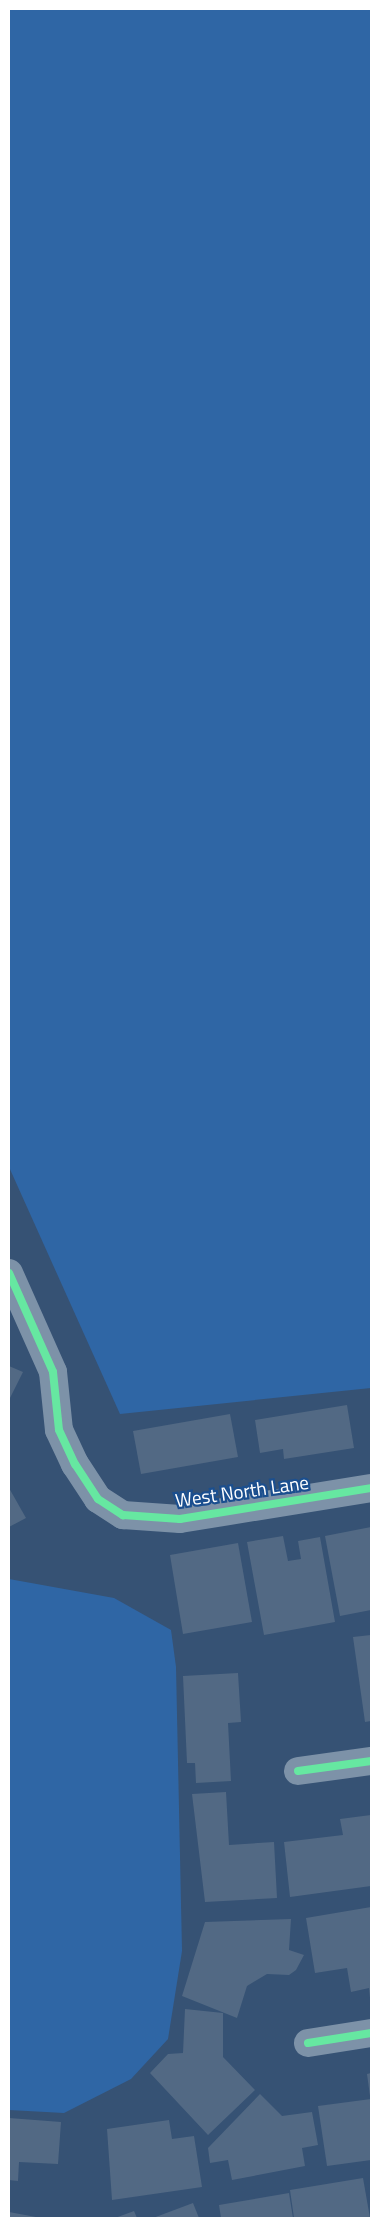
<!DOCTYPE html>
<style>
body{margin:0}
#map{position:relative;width:380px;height:2227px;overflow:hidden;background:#365274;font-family:"Titillium Web",sans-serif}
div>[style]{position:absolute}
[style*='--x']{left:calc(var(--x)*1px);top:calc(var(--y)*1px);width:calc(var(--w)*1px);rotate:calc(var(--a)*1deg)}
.green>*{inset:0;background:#2f66a5}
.building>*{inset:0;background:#526984}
.minor>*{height:28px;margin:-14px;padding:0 14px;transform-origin:14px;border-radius:14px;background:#7d92a8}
.cycleway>*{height:8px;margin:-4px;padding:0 4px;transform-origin:4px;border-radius:4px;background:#66e7a1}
span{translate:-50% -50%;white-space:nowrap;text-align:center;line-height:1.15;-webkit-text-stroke:4.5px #1b4f8f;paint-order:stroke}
.street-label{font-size:19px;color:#fff}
.frame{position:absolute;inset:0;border:10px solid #fff;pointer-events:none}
</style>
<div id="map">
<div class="green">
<i style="clip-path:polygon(9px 9px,371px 9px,371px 1388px,120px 1414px,9px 1167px)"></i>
<i style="clip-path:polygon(9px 1579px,114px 1598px,171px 1630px,176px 1667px,182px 1951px,168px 2039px,131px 2079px,64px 2113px,9px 2110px)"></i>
</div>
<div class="building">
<i style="clip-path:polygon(9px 1366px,23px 1372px,9px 1400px)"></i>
<i style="clip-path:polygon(347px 1405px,354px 1448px,284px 1459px,283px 1449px,260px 1453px,255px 1420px)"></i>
<i style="clip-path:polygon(230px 1414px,238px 1457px,141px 1474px,133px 1431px)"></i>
<i style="clip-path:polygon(9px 1488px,26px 1518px,9px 1527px)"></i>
<i style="clip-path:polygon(371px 1527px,371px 1610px,340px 1616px,325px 1536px)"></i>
<i style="clip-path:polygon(283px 1536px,288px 1561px,301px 1559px,298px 1541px,320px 1537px,335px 1622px,264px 1635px,247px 1542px)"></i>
<i style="clip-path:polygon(238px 1543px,252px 1622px,183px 1634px,170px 1555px)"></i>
<i style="clip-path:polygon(371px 1635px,371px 1721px,365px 1722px,353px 1637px)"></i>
<i style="clip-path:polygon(238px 1673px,241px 1722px,228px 1723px,231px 1781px,196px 1783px,195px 1763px,187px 1763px,183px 1676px)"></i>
<i style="clip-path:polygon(226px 1792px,229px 1845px,274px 1842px,277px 1898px,205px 1902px,192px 1794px)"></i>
<i style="clip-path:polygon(371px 1815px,371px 1886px,290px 1897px,284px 1842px,343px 1835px,340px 1819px)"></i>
<i style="clip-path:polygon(371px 1907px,371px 1998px,370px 1998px,369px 1988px,351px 1992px,347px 1968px,315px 1973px,306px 1918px)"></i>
<i style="clip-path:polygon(291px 1919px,289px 1950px,304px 1955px,296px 1970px,289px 1975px,267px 1974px,247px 1986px,237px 2018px,182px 1996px,205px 1922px)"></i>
<i style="clip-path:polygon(185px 2009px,223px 2013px,223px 2057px,255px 2090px,208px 2135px,150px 2073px,168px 2054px,183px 2053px)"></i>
<i style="clip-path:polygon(371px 2073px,371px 2096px,370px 2096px,367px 2074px)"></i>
<i style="clip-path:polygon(260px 2094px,282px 2116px,312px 2112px,318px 2145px,302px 2148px,305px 2166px,232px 2180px,228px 2160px,210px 2163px,208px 2148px)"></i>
<i style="clip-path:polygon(371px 2099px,371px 2160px,327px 2166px,318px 2106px)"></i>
<i style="clip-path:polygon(9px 2118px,61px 2122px,58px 2164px,19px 2162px,18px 2181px,9px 2180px)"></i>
<i style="clip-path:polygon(169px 2120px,172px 2139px,194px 2136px,202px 2187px,112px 2200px,107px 2129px)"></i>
<i style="clip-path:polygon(363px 2178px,370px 2218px,294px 2218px,290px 2190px)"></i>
<i style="clip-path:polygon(289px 2193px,293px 2218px,221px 2218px,219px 2205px)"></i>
<i style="clip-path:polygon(193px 2203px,199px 2218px,153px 2218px)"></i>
<i style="clip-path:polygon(134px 2211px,137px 2218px,115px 2218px)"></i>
<i style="clip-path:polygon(9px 2212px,36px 2217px,36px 2218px,9px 2218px)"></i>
</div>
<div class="minor">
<i style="--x:9;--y:1273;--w:108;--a:66"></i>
<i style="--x:53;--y:1372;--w:58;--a:84.1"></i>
<i style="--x:59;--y:1430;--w:38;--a:65"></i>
<i style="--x:75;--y:1464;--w:42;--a:56.7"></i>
<i style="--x:98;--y:1499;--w:30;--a:33"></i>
<i style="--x:123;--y:1515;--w:57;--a:4"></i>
<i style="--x:180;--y:1519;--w:193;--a:-9.2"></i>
<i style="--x:298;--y:1771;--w:74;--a:-7.8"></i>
<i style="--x:308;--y:2043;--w:64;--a:-9"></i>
</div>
<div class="cycleway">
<i style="--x:9;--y:1273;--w:108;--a:66"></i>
<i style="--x:53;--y:1372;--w:58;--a:84.1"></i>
<i style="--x:59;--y:1430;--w:38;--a:65"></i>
<i style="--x:75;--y:1464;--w:42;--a:56.7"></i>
<i style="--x:98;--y:1499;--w:30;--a:33"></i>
<i style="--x:123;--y:1515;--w:57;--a:4"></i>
<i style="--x:180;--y:1519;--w:193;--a:-9.2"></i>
<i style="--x:298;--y:1771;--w:74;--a:-7.8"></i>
<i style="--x:308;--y:2043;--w:64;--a:-9"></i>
</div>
<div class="street-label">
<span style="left:242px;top:1491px;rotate:-8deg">West North Lane</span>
</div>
<div class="frame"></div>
</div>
